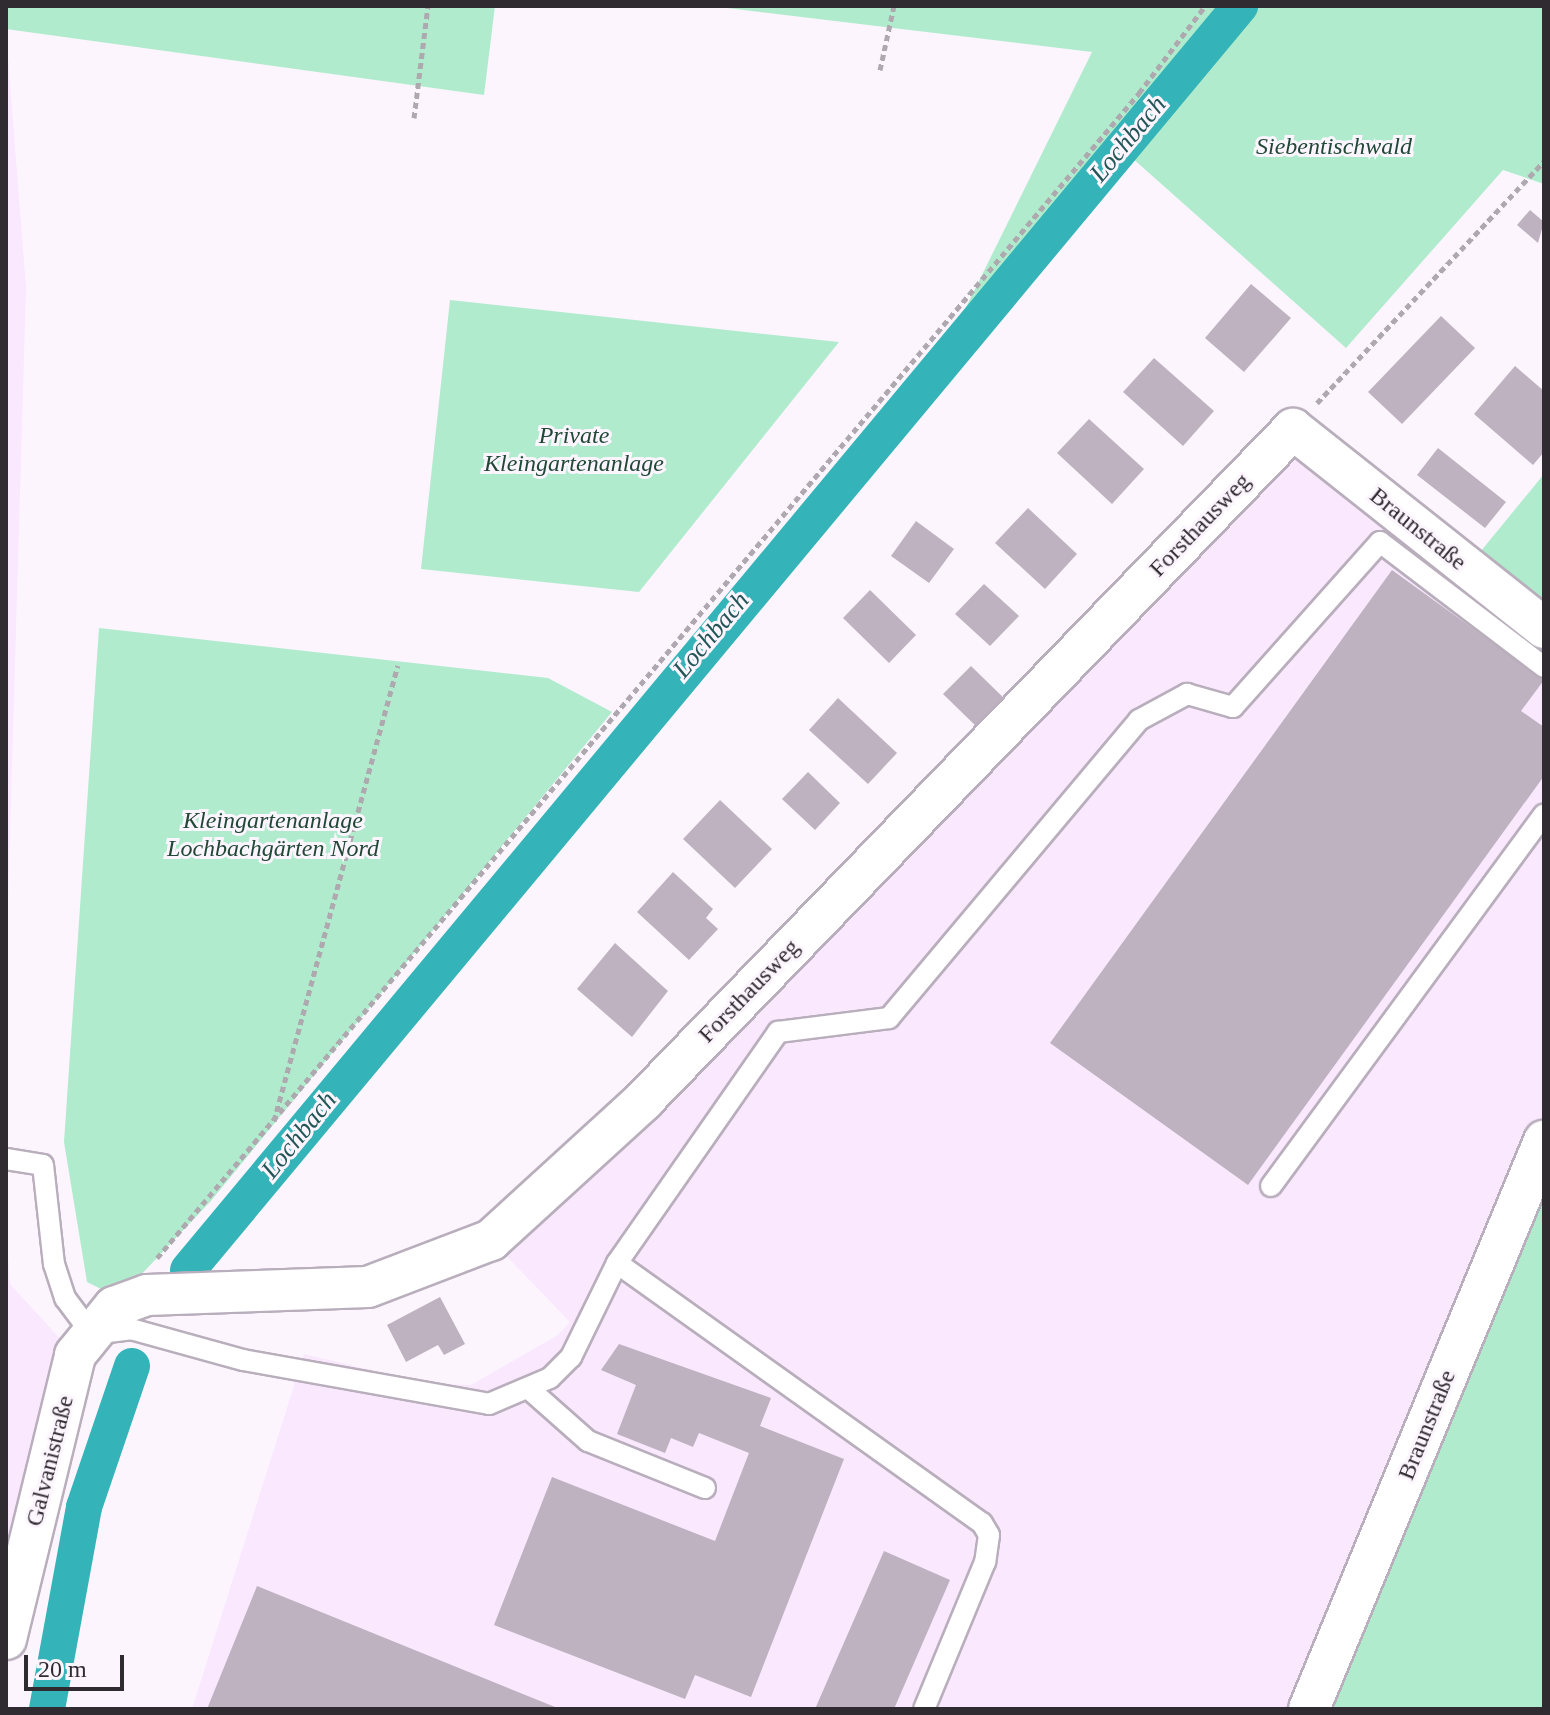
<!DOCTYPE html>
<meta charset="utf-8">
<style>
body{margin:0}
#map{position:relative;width:1550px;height:1715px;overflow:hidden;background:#fcf5fe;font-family:"Times New Roman",serif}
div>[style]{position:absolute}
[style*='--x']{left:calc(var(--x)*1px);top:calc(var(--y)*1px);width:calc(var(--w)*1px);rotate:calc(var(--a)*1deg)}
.built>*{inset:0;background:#f9e8fe}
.green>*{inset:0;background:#b1ebcd}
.canal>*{height:36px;margin:-18px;padding:0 18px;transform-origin:18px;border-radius:18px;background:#34b4b8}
.building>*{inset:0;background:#beb2c0}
.path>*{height:5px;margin-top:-2.5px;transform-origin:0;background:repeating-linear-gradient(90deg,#aea8af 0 6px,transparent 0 10px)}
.roads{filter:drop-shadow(2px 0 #b9aebc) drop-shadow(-2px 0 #b9aebc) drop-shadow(0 2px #b9aebc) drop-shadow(0 -2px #b9aebc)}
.service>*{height:20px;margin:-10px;padding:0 10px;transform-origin:10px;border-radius:10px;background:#fff}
.minor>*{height:40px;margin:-20px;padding:0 20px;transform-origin:20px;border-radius:20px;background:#fff}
span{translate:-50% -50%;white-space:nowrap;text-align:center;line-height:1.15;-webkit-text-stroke:6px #fcf5fe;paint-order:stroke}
.park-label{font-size:24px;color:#214836;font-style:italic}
.street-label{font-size:24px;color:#2f2b30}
.water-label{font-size:26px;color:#225657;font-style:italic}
.frame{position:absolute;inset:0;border:8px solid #2f2b30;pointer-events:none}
.scale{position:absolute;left:24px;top:1655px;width:100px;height:36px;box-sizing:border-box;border:4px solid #2f2b30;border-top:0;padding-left:10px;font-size:24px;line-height:28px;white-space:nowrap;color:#2f2b30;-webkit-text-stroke:6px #fcf5fe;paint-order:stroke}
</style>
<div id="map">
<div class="built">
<i style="clip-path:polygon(6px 32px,26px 288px,6px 969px)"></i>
<i style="clip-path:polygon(1293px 429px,1544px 628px,1544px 1141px,1309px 1709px,192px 1709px,304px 1354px,430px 1384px,471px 1385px,558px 1335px,570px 1322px,491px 1240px)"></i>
<i style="clip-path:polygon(6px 1228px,10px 1284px,75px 1355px,6px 1639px)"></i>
</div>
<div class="green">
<i style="clip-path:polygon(6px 6px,495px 6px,484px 95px,6px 29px)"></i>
<i style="clip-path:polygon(711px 6px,1544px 6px,1544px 184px,1503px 170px,1346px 348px,1122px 149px,938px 364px,1092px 52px)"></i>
<i style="clip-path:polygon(450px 300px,839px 342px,639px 592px,421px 569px)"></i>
<i style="clip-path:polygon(1544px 474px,1544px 628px,1467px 568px)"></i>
<i style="clip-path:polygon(99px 628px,548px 678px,612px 712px,210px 1202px,119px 1298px,87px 1282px,64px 1142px)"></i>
<i style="clip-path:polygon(1544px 1167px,1544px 1709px,1314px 1709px)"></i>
</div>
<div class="canal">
<i style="--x:188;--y:1270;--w:1645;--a:-50.23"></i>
<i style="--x:47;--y:1709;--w:205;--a:-79.6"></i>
<i style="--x:84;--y:1507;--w:149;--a:-71.2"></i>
</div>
<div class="building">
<i style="clip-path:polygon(1530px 210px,1544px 222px,1538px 243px,1517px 225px)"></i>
<i style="clip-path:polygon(1251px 284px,1291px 318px,1244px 372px,1205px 338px)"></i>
<i style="clip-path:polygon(1441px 316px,1475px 348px,1402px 424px,1368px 392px)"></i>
<i style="clip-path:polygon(1154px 358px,1214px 411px,1183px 446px,1123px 392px)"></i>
<i style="clip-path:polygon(1515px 366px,1544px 391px,1544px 452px,1533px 465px,1474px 414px)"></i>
<i style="clip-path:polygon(1089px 419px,1144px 469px,1112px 504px,1057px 453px)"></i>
<i style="clip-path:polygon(1438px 448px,1506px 502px,1485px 528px,1417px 475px)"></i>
<i style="clip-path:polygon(1028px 508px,1077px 554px,1045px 589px,995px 543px)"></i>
<i style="clip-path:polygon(916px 521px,954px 549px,929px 583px,891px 556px)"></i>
<i style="clip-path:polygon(1392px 570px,1544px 680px,1521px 711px,1544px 727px,1544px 776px,1248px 1185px,1050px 1043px)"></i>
<i style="clip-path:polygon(984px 584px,1019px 616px,990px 646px,955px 614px)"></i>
<i style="clip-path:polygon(870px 590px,916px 635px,889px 663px,843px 618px)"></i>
<i style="clip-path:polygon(971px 666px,1009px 703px,982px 732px,943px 694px)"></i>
<i style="clip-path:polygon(838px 698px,897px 753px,868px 784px,809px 730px)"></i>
<i style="clip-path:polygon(808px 772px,840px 803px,815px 830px,782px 799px)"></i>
<i style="clip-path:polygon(720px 800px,772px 849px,735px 888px,683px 839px)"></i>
<i style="clip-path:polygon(673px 872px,713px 909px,706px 918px,718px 929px,689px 960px,637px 912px)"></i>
<i style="clip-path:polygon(615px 943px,668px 991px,632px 1037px,577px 989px)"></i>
<i style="clip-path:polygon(440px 1297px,465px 1344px,444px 1355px,438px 1345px,406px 1362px,387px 1325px)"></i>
<i style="clip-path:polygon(619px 1344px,771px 1398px,760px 1426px,844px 1459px,751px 1697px,695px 1675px,685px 1699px,494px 1625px,552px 1477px,715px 1541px,749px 1453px,699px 1433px,693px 1447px,671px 1438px,665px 1453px,617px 1434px,636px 1385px,601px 1370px)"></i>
<i style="clip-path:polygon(884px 1551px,950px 1580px,894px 1709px,815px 1709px)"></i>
<i style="clip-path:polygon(257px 1586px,560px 1709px,207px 1709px)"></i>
</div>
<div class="path">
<i style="--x:880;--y:70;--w:66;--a:-77.7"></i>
<i style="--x:414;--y:118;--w:113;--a:-82.9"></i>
<i style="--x:1317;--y:403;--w:332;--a:-46.8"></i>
<i style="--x:274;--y:1121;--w:472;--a:-74.8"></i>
<i style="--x:157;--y:1258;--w:1524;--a:-49.87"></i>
<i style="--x:1139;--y:93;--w:109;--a:-52.8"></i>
</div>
<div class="roads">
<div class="service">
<i style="--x:6;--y:1159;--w:37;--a:9"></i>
<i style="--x:43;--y:1165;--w:100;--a:83.7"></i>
<i style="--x:54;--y:1264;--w:36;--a:72"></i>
<i style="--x:65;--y:1298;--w:45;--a:53.1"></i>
<i style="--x:92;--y:1334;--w:39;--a:-7"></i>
<i style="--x:131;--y:1329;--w:116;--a:15.5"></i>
<i style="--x:243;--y:1360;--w:250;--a:10.1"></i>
<i style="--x:489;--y:1404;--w:66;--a:-23.1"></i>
<i style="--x:550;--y:1378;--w:30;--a:-45"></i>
<i style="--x:571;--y:1357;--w:105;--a:-63.9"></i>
<i style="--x:617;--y:1263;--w:282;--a:-55.1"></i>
<i style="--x:778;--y:1032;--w:112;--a:-7.2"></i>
<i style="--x:889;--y:1018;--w:389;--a:-50"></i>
<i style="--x:1139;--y:720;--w:55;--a:-28.4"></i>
<i style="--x:1187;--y:694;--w:48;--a:15.8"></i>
<i style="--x:1233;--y:707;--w:221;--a:-48.3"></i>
<i style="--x:1380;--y:542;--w:206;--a:37.3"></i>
<i style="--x:1271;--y:1186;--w:461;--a:-53.7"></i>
<i style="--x:617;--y:1263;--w:448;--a:35.5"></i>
<i style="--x:982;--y:1523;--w:14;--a:60"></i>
<i style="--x:989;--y:1535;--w:27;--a:98"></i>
<i style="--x:985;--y:1562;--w:159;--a:112.5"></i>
<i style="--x:528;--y:1388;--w:80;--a:41.5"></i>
<i style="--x:588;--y:1441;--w:126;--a:21.9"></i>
</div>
<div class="minor">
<i style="--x:6;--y:1639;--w:292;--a:-76.3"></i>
<i style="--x:75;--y:1355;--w:62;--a:-50.9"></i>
<i style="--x:114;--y:1307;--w:35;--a:-20"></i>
<i style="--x:147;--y:1295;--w:221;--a:-2.1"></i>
<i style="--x:368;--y:1287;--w:132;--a:-20.9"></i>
<i style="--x:491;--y:1240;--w:206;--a:-42.4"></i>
<i style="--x:643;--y:1101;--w:935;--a:-45.95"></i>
<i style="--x:1293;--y:429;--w:320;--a:38.4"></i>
<i style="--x:1309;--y:1709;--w:615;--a:-67.52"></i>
</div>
</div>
<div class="park-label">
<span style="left:1334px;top:147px">Siebentischwald</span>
<span style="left:574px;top:450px">Private<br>Kleingartenanlage</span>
<span style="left:273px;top:835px">Kleingartenanlage<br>Lochbachgärten Nord</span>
</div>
<div class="street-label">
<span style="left:1200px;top:525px;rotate:-46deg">Forsthausweg</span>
<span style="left:1418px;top:529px;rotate:39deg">Braunstraße</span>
<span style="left:749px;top:991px;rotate:-46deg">Forsthausweg</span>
<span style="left:1427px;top:1425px;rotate:-68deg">Braunstraße</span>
<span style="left:50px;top:1461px;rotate:-76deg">Galvanistraße</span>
</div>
<div class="water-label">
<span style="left:1128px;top:139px;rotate:-50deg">Lochbach</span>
<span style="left:711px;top:635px;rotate:-50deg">Lochbach</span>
<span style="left:299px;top:1135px;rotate:-51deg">Lochbach</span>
</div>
<div class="frame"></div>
<div class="scale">20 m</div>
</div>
